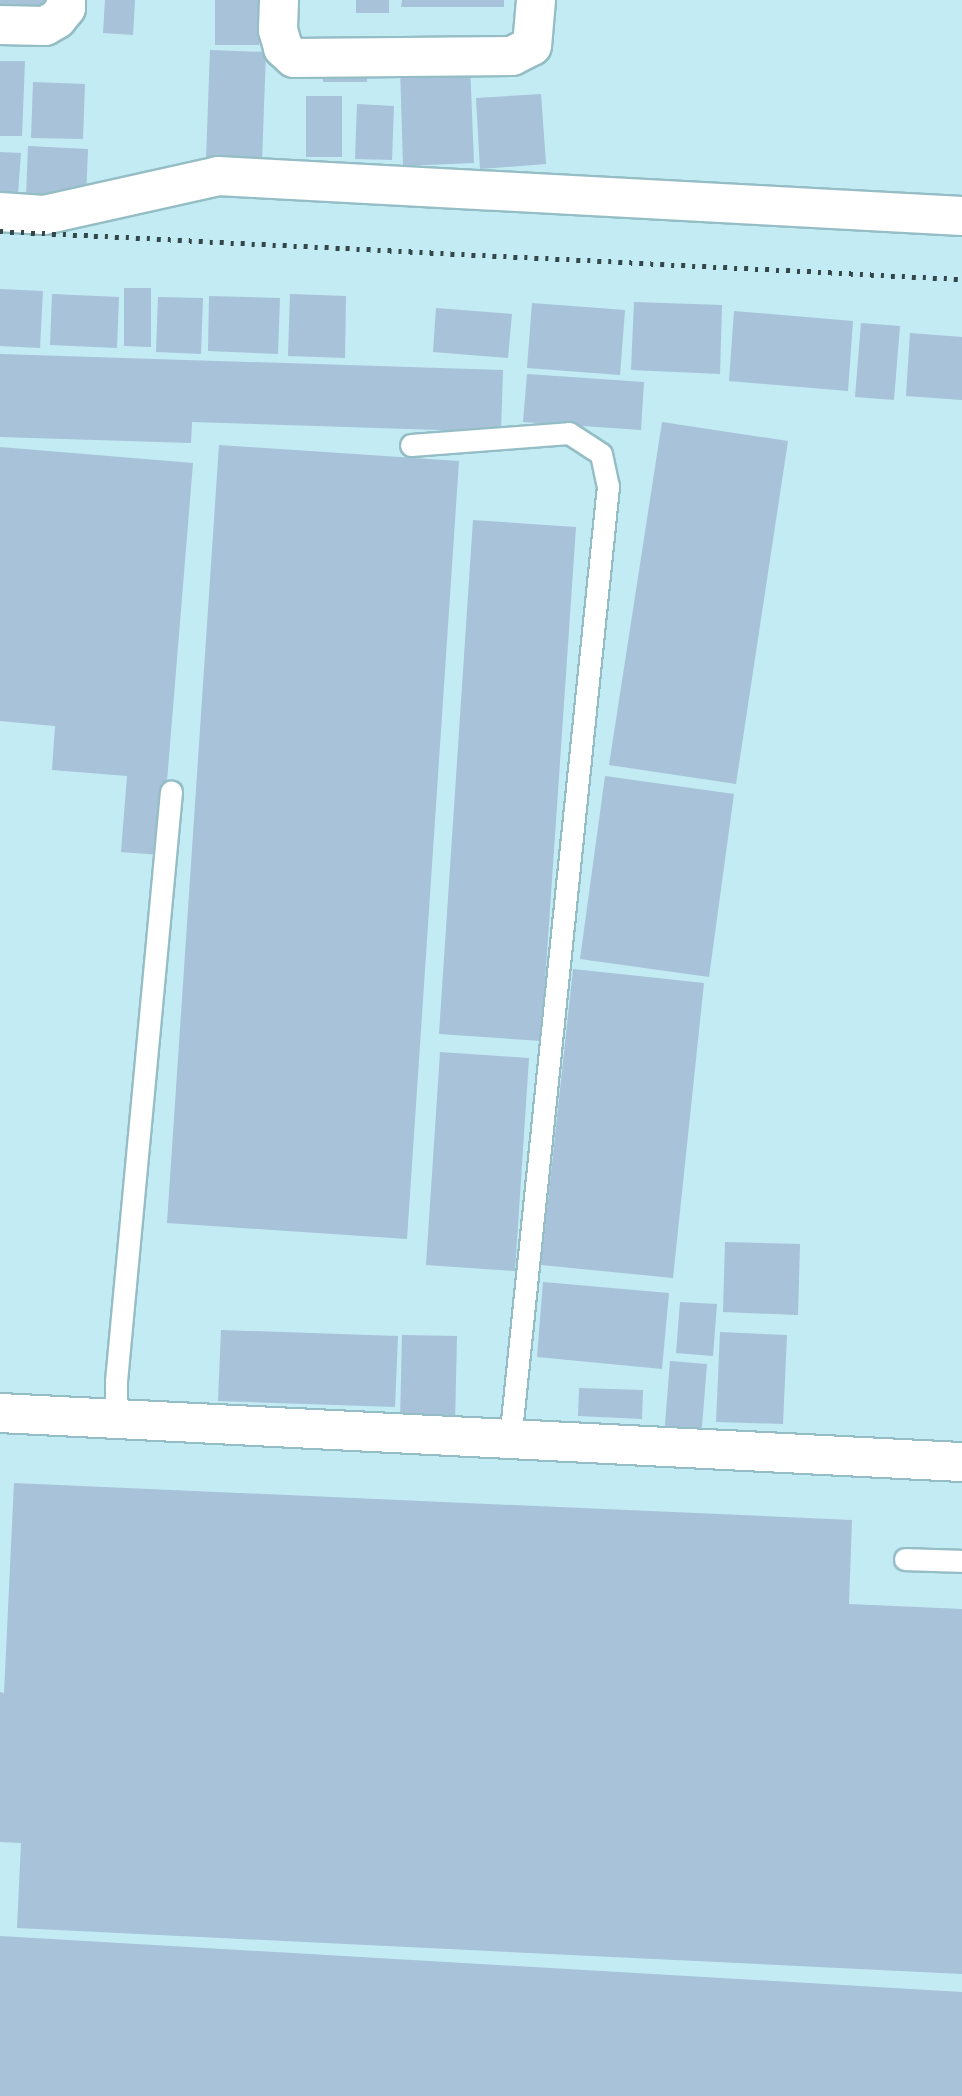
<!DOCTYPE html>
<style>
body{margin:0}
#map{position:relative;width:962px;height:2096px;overflow:hidden;background:#c2ebf3;font-family:Cabin,sans-serif}
div>[style]{position:absolute}
[style*='--x']{left:calc(var(--x)*1px);top:calc(var(--y)*1px);width:calc(var(--w)*1px);rotate:calc(var(--a)*1deg)}
.building>*{inset:0;background:#a8c2d9}
.roads{filter:drop-shadow(2px 0 #95bdc5) drop-shadow(-2px 0 #95bdc5) drop-shadow(0 2px #95bdc5) drop-shadow(0 -2px #95bdc5)}
.lane>*{height:21px;margin:-10.5px;padding:0 10.5px;transform-origin:10.5px;border-radius:10.5px;background:#fff}
.street>*{height:38px;margin:-19px;padding:0 19px;transform-origin:19px;border-radius:19px;background:#fff}
.rail>*{height:5px;margin-top:-2.5px;transform-origin:0;background:repeating-linear-gradient(90deg,#33474b 0 3.5px,transparent 0 10.5px)}
span{translate:-50% -50%;white-space:nowrap;text-align:center;line-height:1.15;-webkit-text-stroke:5px #fff;paint-order:stroke}
</style>
<div id="map">
<div class="building">
<i style="clip-path:polygon(0 0,44px 0,44px 11px,0 11px)"></i>
<i style="clip-path:polygon(105px 0,135px 0,133px 35px,103px 33px)"></i>
<i style="clip-path:polygon(215px 0,259px 0,259px 45px,215px 45px)"></i>
<i style="clip-path:polygon(356px 0,389px 0,389px 13px,356px 13px)"></i>
<i style="clip-path:polygon(402px 0,504px 0,504px 7px,401px 7px)"></i>
<i style="clip-path:polygon(210px 50px,266px 52px,262px 161px,206px 159px)"></i>
<i style="clip-path:polygon(0 61px,25px 61px,22px 136px,0 136px)"></i>
<i style="clip-path:polygon(323px 61px,367px 61px,367px 82px,323px 82px)"></i>
<i style="clip-path:polygon(470px 64px,474px 163px,403px 166px,400px 67px)"></i>
<i style="clip-path:polygon(33px 82px,85px 84px,83px 139px,31px 138px)"></i>
<i style="clip-path:polygon(541px 94px,546px 164px,480px 169px,476px 98px)"></i>
<i style="clip-path:polygon(306px 96px,342px 96px,342px 157px,306px 157px)"></i>
<i style="clip-path:polygon(357px 104px,394px 106px,392px 160px,355px 159px)"></i>
<i style="clip-path:polygon(28px 146px,88px 149px,86px 199px,26px 197px)"></i>
<i style="clip-path:polygon(0 152px,21px 153px,18px 194px,0 192px)"></i>
<i style="clip-path:polygon(124px 288px,151px 288px,151px 347px,124px 346px)"></i>
<i style="clip-path:polygon(0 289px,43px 291px,40px 348px,0 346px)"></i>
<i style="clip-path:polygon(52px 294px,119px 297px,117px 348px,50px 345px)"></i>
<i style="clip-path:polygon(290px 294px,346px 296px,345px 358px,288px 356px)"></i>
<i style="clip-path:polygon(209px 296px,280px 298px,278px 354px,208px 351px)"></i>
<i style="clip-path:polygon(158px 297px,203px 298px,201px 354px,156px 352px)"></i>
<i style="clip-path:polygon(634px 302px,722px 305px,720px 374px,631px 370px)"></i>
<i style="clip-path:polygon(532px 303px,625px 310px,620px 375px,527px 368px)"></i>
<i style="clip-path:polygon(436px 308px,512px 314px,508px 358px,433px 352px)"></i>
<i style="clip-path:polygon(734px 311px,853px 321px,848px 391px,729px 381px)"></i>
<i style="clip-path:polygon(861px 323px,900px 326px,894px 400px,855px 397px)"></i>
<i style="clip-path:polygon(910px 333px,962px 337px,962px 400px,906px 396px)"></i>
<i style="clip-path:polygon(0 354px,503px 370px,501px 432px,192px 422px,191px 443px,0 437px)"></i>
<i style="clip-path:polygon(527px 374px,644px 382px,641px 430px,523px 422px)"></i>
<i style="clip-path:polygon(662px 422px,788px 441px,736px 784px,609px 765px)"></i>
<i style="clip-path:polygon(219px 445px,459px 461px,407px 1239px,167px 1223px)"></i>
<i style="clip-path:polygon(0 447px,193px 463px,161px 855px,121px 852px,127px 776px,52px 770px,55px 726px,0 721px)"></i>
<i style="clip-path:polygon(473px 520px,576px 527px,541px 1041px,439px 1034px)"></i>
<i style="clip-path:polygon(605px 776px,734px 794px,709px 977px,580px 959px)"></i>
<i style="clip-path:polygon(573px 969px,704px 983px,673px 1278px,541px 1265px)"></i>
<i style="clip-path:polygon(440px 1052px,529px 1058px,515px 1271px,426px 1265px)"></i>
<i style="clip-path:polygon(725px 1242px,800px 1244px,798px 1315px,723px 1312px)"></i>
<i style="clip-path:polygon(543px 1282px,669px 1293px,662px 1369px,537px 1357px)"></i>
<i style="clip-path:polygon(680px 1302px,717px 1304px,713px 1356px,676px 1353px)"></i>
<i style="clip-path:polygon(221px 1330px,398px 1336px,395px 1407px,218px 1401px)"></i>
<i style="clip-path:polygon(720px 1332px,787px 1335px,783px 1424px,716px 1422px)"></i>
<i style="clip-path:polygon(402px 1335px,457px 1336px,455px 1424px,400px 1423px)"></i>
<i style="clip-path:polygon(670px 1361px,707px 1364px,701px 1439px,664px 1437px)"></i>
<i style="clip-path:polygon(579px 1388px,643px 1390px,642px 1419px,578px 1416px)"></i>
<i style="clip-path:polygon(14px 1483px,852px 1520px,849px 1604px,962px 1609px,962px 1974px,17px 1928px,21px 1843px,0 1842px,0 1692px,4px 1693px)"></i>
<i style="clip-path:polygon(0 1936px,962px 1992px,962px 2096px,0 2096px)"></i>
</div>
<div class="roads">
<div class="lane">
<i style="--x:411;--y:445;--w:158;--a:-4.3"></i>
<i style="--x:569;--y:433;--w:38;--a:33"></i>
<i style="--x:601;--y:454;--w:33;--a:78"></i>
<i style="--x:608;--y:486;--w:960;--a:95.86"></i>
<i style="--x:116;--y:1419;--w:38;--a:-90"></i>
<i style="--x:116;--y:1381;--w:592;--a:-84.67"></i>
<i style="--x:905;--y:1559;--w:57;--a:2"></i>
</div>
<div class="street">
<i style="--x:279;--y:0;--w:30;--a:92"></i>
<i style="--x:278;--y:30;--w:19;--a:74"></i>
<i style="--x:283;--y:48;--w:15;--a:42"></i>
<i style="--x:294;--y:58;--w:218;--a:-0.5"></i>
<i style="--x:512;--y:56;--w:22;--a:-27"></i>
<i style="--x:532;--y:46;--w:46;--a:-85"></i>
<i style="--x:0;--y:25;--w:45;--a:1.3"></i>
<i style="--x:45;--y:26;--w:14;--a:-30"></i>
<i style="--x:57;--y:19;--w:14;--a:-51"></i>
<i style="--x:66;--y:8;--w:8;--a:-90"></i>
<i style="--x:0;--y:212;--w:44;--a:3.9"></i>
<i style="--x:44;--y:215;--w:178;--a:-12.6"></i>
<i style="--x:218;--y:176;--w:745;--a:3.08"></i>
<i style="--x:0;--y:1413;--w:963;--a:2.92"></i>
</div>
</div>
<div class="rail">
<i style="--x:0;--y:231;--w:963;--a:2.86"></i>
</div>
</div>
